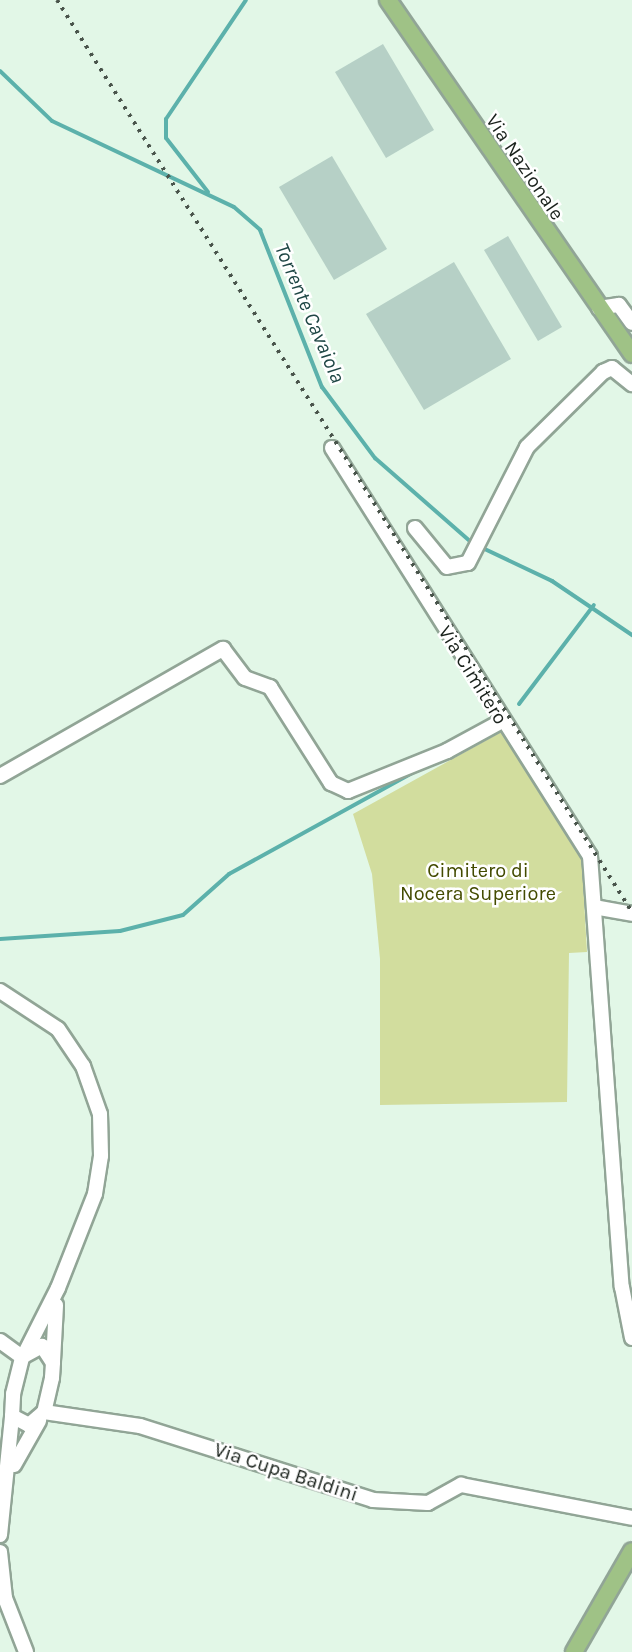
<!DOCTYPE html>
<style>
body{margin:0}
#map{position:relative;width:632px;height:1652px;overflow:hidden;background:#e2f7e7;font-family:Karla,sans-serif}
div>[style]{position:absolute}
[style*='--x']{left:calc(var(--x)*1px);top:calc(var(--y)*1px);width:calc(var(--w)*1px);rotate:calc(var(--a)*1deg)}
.green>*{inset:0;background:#d2dd9e}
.stream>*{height:4px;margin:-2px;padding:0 2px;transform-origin:2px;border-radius:2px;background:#5cb1ab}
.building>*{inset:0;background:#b6d0c6}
.roads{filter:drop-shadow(2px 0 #91a596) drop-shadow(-2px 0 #91a596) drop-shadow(0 2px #91a596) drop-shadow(0 -2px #91a596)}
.minor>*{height:14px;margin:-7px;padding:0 7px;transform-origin:7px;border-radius:7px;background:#fff}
.major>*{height:16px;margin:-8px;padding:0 8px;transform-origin:8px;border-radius:8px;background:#9fc286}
.rail>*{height:4px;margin-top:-2px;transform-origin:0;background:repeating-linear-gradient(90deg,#49544b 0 3px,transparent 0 9px)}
span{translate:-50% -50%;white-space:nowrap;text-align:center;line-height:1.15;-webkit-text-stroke:5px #fff;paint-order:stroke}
.street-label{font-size:20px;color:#19211b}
.park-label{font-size:20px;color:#434b00}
.water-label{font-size:21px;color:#1f4745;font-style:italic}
</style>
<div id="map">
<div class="green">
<i style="clip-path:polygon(503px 731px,581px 847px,587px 952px,569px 953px,567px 1102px,380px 1105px,380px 959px,372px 874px,353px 814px)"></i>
</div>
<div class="stream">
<i style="--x:0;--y:71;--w:72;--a:43.9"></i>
<i style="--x:52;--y:121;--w:201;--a:25.3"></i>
<i style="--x:234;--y:207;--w:35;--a:41"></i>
<i style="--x:260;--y:230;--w:169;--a:68.5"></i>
<i style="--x:322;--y:387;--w:89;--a:53.3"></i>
<i style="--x:375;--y:458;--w:129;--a:41.2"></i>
<i style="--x:472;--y:543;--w:89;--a:25.4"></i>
<i style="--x:552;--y:581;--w:97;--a:34"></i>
<i style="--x:208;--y:192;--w:68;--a:-127.9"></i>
<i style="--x:166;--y:138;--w:19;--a:-90"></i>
<i style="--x:166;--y:119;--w:143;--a:-56.1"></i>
<i style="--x:519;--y:704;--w:124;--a:-52.9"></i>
<i style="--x:0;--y:939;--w:120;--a:-3.8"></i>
<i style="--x:120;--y:931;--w:65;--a:-14.3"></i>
<i style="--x:183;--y:915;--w:62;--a:-41.7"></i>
<i style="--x:229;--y:874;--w:217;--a:-28.9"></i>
</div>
<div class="building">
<i style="clip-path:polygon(383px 44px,434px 130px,386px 158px,335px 72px)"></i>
<i style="clip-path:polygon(332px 156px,387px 249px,334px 280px,279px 187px)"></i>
<i style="clip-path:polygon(508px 236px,562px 327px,538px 341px,484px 250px)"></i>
<i style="clip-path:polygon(454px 262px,511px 359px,424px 410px,366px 314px)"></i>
</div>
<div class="roads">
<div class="minor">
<i style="--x:599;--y:308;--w:20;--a:-9"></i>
<i style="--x:619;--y:305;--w:22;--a:54"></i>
<i style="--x:332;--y:448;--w:483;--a:57.7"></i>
<i style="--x:590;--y:856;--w:432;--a:85.8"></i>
<i style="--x:622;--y:1287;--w:52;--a:78.9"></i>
<i style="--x:415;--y:528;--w:50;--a:50.6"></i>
<i style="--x:447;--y:567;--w:21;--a:-11"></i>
<i style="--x:468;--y:563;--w:130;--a:-63"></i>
<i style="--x:527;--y:447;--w:107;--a:-44.6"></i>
<i style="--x:603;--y:372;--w:10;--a:-24"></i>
<i style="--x:612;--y:368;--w:26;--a:39"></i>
<i style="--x:0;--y:776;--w:257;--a:-29.7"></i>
<i style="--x:223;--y:649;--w:36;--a:53"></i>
<i style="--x:245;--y:678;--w:27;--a:20"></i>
<i style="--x:270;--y:687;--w:114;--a:57.6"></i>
<i style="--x:331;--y:783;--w:19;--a:25"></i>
<i style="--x:348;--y:791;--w:107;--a:-22"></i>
<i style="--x:447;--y:751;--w:63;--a:-28.6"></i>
<i style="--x:594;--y:907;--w:39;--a:10"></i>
<i style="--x:0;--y:991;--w:69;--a:33.2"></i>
<i style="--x:58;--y:1029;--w:45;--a:56"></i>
<i style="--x:83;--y:1066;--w:51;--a:70.5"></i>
<i style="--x:100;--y:1114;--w:42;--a:88.6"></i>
<i style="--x:101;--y:1156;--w:38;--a:99"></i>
<i style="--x:95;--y:1194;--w:101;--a:111.5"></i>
<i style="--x:58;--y:1288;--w:73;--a:116.9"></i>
<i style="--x:0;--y:1341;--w:27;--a:36"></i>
<i style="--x:42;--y:1346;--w:20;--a:57"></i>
<i style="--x:53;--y:1363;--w:15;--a:94"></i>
<i style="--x:52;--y:1378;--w:35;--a:103"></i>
<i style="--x:44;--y:1412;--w:20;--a:139"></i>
<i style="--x:29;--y:1425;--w:19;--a:-152"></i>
<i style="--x:12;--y:1416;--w:22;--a:-87"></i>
<i style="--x:13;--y:1394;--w:38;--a:-76"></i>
<i style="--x:22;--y:1357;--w:23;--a:-29"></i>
<i style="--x:53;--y:1361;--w:56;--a:-86.9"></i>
<i style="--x:44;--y:1412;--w:97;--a:8.3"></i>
<i style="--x:140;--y:1426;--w:244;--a:17.6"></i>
<i style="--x:373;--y:1500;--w:55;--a:3.1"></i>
<i style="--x:428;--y:1503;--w:38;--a:-29"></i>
<i style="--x:461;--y:1485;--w:174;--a:10.9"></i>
<i style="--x:14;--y:1465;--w:51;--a:-60.4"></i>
<i style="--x:0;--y:1535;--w:120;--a:-84.2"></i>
<i style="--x:0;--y:1552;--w:46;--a:83.8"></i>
<i style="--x:5;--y:1598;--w:58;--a:68.7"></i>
</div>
<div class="major">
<i style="--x:388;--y:0;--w:430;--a:55.4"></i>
<i style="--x:574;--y:1652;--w:116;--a:-60.1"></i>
</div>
</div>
<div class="rail">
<i style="--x:57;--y:0;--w:1078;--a:57.77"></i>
</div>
<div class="street-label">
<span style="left:525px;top:167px;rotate:56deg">Via Nazionale</span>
<span style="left:473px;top:675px;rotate:58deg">Via Cimitero</span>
<span style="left:286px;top:1472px;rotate:18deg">Via Cupa Baldini</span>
</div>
<div class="park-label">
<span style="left:478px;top:882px">Cimitero di<br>Nocera Superiore</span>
</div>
<div class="water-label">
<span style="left:310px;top:313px;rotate:67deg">Torrente Cavaiola</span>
</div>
</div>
